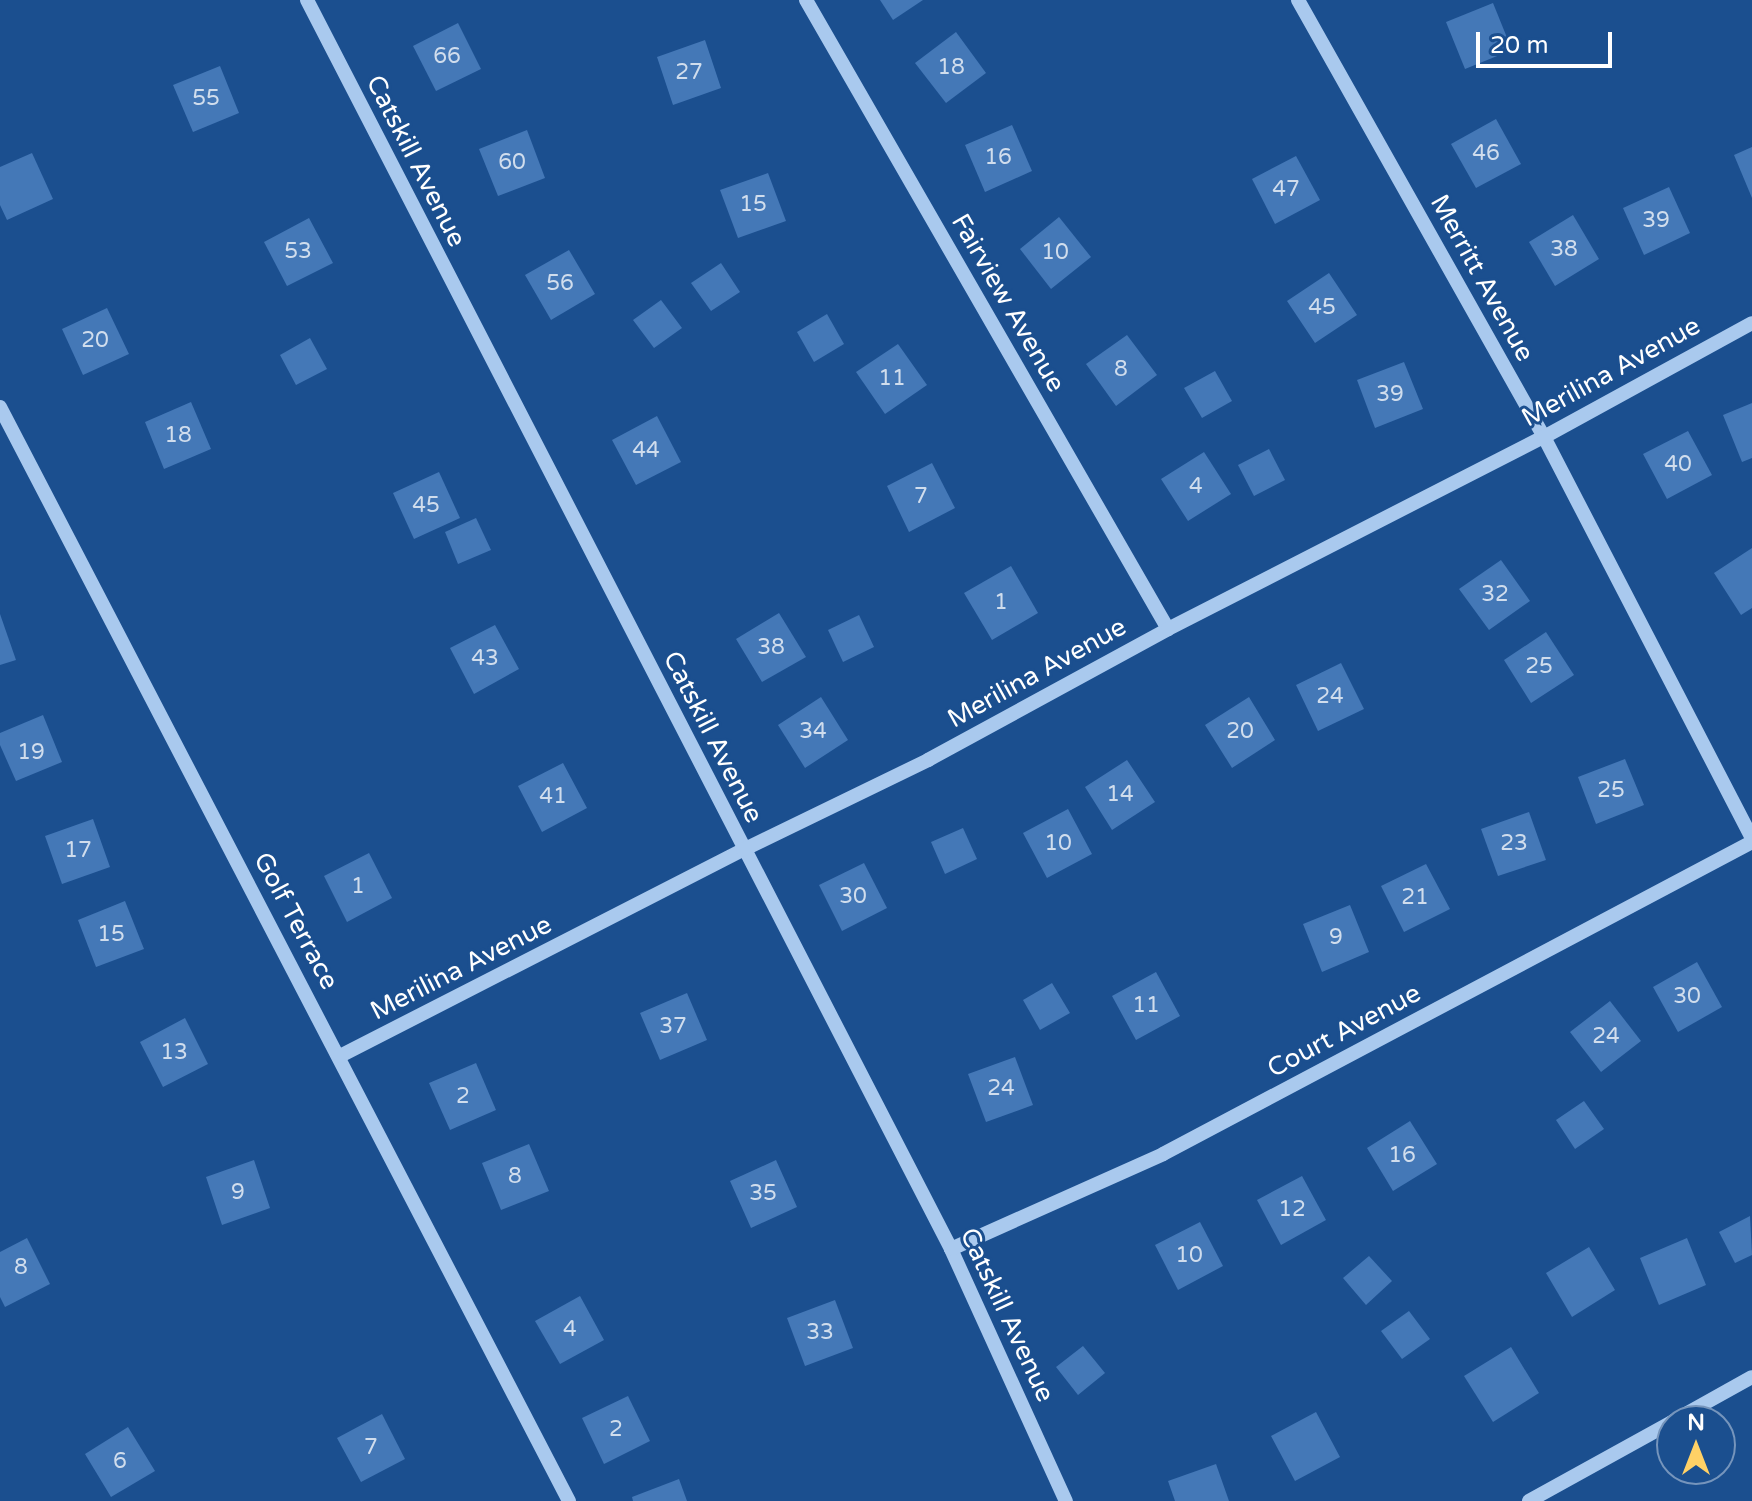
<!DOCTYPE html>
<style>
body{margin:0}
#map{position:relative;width:1752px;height:1501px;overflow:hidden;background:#1b4f8f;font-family:"Varela Round",sans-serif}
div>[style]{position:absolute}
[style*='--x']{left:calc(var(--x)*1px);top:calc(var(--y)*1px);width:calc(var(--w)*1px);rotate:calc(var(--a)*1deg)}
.building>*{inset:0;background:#4478b7}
.minor>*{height:14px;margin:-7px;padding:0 7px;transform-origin:7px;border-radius:7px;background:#a9c9ee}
span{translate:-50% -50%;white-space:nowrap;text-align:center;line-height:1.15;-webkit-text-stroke:6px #1b4f8f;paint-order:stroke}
.number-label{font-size:22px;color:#d0dded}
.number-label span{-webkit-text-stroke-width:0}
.street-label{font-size:26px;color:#fff}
.north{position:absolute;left:1656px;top:1405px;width:80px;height:80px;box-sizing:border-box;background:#1b4f8f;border:2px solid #7695bc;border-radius:50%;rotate:0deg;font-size:22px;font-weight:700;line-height:32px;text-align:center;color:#fff}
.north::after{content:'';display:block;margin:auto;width:28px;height:36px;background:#ffd166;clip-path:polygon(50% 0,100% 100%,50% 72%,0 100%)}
.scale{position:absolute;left:1476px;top:32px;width:136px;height:36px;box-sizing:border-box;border:4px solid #fff;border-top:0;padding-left:10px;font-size:24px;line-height:28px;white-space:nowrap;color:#fff;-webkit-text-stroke:6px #1b4f8f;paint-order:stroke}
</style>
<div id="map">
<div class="building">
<i style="clip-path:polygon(880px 0,923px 0,893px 20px)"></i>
<i style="clip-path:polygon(1493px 3px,1512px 50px,1465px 69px,1446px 22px)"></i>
<i style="clip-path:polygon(458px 23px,481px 69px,436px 91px,413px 46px)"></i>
<i style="clip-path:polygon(956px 32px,986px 73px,946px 103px,915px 63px)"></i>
<i style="clip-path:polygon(705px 40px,721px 88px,673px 105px,657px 57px)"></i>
<i style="clip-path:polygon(220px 66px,239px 113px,193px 132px,173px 85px)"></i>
<i style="clip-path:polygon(1496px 119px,1521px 164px,1476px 188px,1451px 144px)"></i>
<i style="clip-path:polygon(1012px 125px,1032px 171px,985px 192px,965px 145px)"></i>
<i style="clip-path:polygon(527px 130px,545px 178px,498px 196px,479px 149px)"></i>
<i style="clip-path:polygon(1752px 147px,1752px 198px,1734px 155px)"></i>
<i style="clip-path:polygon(32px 153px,53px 199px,7px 220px,0 205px,0 167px)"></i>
<i style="clip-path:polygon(1296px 156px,1320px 200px,1275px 224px,1252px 179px)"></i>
<i style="clip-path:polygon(768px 173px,786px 221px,738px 238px,720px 190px)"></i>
<i style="clip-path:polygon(1669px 187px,1690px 233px,1644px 255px,1623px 208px)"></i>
<i style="clip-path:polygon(1573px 215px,1599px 259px,1555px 286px,1529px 242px)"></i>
<i style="clip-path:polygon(1059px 217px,1091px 257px,1051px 289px,1020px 249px)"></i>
<i style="clip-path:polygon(309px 218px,333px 263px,287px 286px,264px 242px)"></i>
<i style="clip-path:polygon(569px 250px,595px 294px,551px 320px,525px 275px)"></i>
<i style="clip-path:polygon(721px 263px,740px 292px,711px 311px,691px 283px)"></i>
<i style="clip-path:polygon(1329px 273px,1357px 315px,1315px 343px,1287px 301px)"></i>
<i style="clip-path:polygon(661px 300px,682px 328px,654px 348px,633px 320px)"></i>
<i style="clip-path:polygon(107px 308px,129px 354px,83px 375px,62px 329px)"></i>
<i style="clip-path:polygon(827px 314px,844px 344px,814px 362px,797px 332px)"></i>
<i style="clip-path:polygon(1127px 335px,1157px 375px,1116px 406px,1086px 364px)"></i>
<i style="clip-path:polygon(310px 338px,327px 369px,296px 385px,280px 355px)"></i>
<i style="clip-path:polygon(898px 344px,927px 385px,885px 414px,856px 372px)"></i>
<i style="clip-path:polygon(1404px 362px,1423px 409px,1375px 428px,1357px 380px)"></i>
<i style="clip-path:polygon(1215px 371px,1232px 401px,1202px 418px,1184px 388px)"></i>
<i style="clip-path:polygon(191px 402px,211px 449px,164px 469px,145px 422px)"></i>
<i style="clip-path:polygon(1752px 403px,1752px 458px,1742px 462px,1723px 415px)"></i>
<i style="clip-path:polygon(657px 416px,681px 462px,636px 485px,612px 440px)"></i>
<i style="clip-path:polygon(1688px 431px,1712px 475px,1667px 499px,1643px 454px)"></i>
<i style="clip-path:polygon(1269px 449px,1285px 480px,1254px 496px,1238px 465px)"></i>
<i style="clip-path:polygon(1204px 452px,1231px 494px,1188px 521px,1161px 479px)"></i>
<i style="clip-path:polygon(932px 463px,955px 508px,909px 532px,887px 486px)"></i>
<i style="clip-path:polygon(439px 472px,460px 518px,414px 539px,393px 493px)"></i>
<i style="clip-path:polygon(476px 518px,491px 550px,458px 564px,445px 532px)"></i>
<i style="clip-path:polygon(1752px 548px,1752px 608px,1741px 615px,1714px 573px)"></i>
<i style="clip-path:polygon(1501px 560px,1530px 601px,1489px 630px,1459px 589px)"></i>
<i style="clip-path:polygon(1011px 566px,1038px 613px,992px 640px,964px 593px)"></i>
<i style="clip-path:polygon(779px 613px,806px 657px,762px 682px,736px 639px)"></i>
<i style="clip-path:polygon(0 614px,16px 660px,0 665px)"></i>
<i style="clip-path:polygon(859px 615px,874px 647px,843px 662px,828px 630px)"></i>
<i style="clip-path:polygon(495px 625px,519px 669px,474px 694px,450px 648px)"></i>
<i style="clip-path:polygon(1546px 632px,1574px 675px,1531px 703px,1504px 660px)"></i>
<i style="clip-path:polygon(1341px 663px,1364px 709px,1318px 731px,1296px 685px)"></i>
<i style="clip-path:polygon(821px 697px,848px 740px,805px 768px,778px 725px)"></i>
<i style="clip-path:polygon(1249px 697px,1275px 740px,1232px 768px,1205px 725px)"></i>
<i style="clip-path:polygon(43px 715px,62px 762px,16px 781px,0 745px,0 733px)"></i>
<i style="clip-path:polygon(1625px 759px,1644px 805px,1596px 824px,1578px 777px)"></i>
<i style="clip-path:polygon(1127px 760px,1155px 802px,1112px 830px,1085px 787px)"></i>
<i style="clip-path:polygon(563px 763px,587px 808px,542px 832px,518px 786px)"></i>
<i style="clip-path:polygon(1068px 809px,1092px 854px,1047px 878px,1023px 833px)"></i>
<i style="clip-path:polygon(1529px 812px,1546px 860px,1498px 876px,1481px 829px)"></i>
<i style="clip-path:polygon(93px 819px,110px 867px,62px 884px,45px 836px)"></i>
<i style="clip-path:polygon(963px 828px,977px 859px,945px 874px,931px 842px)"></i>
<i style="clip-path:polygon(369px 853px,392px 898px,347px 922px,324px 876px)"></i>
<i style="clip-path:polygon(864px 863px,887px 908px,842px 931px,819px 885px)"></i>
<i style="clip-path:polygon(1426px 864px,1450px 909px,1404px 932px,1381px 886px)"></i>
<i style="clip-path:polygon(125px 901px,144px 949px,96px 967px,78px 920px)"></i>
<i style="clip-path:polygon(1350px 905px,1369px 952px,1322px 972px,1303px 924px)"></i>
<i style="clip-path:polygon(1697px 962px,1722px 1007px,1678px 1032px,1653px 987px)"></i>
<i style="clip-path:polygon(1156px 972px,1180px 1016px,1136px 1040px,1112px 996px)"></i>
<i style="clip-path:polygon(1052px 983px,1070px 1013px,1040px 1030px,1023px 1000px)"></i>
<i style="clip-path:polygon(687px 993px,707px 1040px,660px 1060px,640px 1013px)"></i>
<i style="clip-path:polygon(1610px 1001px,1641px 1041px,1601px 1072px,1570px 1032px)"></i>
<i style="clip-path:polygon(185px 1018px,208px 1064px,163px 1087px,140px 1042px)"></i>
<i style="clip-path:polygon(1015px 1057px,1033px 1105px,986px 1122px,968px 1074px)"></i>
<i style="clip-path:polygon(476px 1063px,496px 1110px,450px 1130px,429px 1083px)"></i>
<i style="clip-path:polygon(1584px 1101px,1604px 1129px,1575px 1149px,1556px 1120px)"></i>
<i style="clip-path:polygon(1410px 1121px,1437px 1164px,1393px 1191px,1367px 1148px)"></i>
<i style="clip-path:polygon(529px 1144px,549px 1191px,501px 1210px,482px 1163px)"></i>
<i style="clip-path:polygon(254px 1160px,270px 1208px,222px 1225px,206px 1177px)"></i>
<i style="clip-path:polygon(776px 1160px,797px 1207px,751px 1228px,730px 1181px)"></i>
<i style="clip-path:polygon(1302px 1176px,1326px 1220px,1281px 1245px,1257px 1200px)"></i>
<i style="clip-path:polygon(1750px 1216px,1752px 1255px,1735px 1263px,1719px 1232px)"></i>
<i style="clip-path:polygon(1200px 1222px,1223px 1266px,1178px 1290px,1155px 1245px)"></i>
<i style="clip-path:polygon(27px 1238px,50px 1284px,5px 1307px,0 1297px,0 1252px)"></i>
<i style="clip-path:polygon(1687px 1238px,1706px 1285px,1659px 1305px,1640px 1258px)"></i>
<i style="clip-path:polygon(1589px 1247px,1615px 1290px,1572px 1317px,1546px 1273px)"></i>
<i style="clip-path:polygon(1369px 1256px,1392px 1281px,1366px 1305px,1343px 1278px)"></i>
<i style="clip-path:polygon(580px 1296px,604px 1340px,560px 1364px,535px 1321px)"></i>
<i style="clip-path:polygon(835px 1300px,853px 1348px,805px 1366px,787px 1318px)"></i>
<i style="clip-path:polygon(1409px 1311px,1430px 1339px,1402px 1359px,1381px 1331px)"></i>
<i style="clip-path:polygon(1083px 1346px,1105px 1373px,1078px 1395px,1056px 1367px)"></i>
<i style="clip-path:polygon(1511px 1347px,1539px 1393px,1493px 1422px,1464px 1376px)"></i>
<i style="clip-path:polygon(628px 1396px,650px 1441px,604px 1464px,582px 1418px)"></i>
<i style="clip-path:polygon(1316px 1412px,1340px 1457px,1295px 1481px,1271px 1436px)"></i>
<i style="clip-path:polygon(382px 1414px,405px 1459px,361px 1482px,337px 1438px)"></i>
<i style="clip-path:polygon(128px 1427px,155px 1471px,111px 1497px,85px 1454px)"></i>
<i style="clip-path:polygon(1216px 1464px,1229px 1501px,1175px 1501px,1168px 1481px)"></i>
<i style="clip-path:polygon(679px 1479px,687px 1501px,633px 1501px,632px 1497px)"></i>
</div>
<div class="minor">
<i style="--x:307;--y:0;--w:1405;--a:62.72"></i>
<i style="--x:951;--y:1249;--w:277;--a:65.5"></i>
<i style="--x:806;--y:0;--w:726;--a:60.08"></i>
<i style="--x:1298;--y:0;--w:501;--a:60.62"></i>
<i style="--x:1544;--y:437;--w:452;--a:62.6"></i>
<i style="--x:0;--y:407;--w:1233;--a:62.52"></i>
<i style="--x:340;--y:1056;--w:453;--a:-27.1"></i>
<i style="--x:743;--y:850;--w:206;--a:-25.9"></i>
<i style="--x:928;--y:760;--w:273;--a:-28.6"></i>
<i style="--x:1168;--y:629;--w:422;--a:-27.1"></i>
<i style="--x:1544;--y:437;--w:237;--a:-28.7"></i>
<i style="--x:951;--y:1249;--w:232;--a:-24.1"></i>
<i style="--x:1163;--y:1154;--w:667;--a:-27.91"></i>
<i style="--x:1673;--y:1421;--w:90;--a:-29.1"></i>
<i style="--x:1529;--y:1501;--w:163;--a:-28.9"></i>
</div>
<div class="number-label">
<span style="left:447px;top:57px">66</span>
<span style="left:951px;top:68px">18</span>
<span style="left:689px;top:73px">27</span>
<span style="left:206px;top:99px">55</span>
<span style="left:1486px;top:154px">46</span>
<span style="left:998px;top:158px">16</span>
<span style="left:512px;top:163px">60</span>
<span style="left:1286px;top:190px">47</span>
<span style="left:753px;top:205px">15</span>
<span style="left:1656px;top:221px">39</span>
<span style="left:1564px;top:250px">38</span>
<span style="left:298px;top:252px">53</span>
<span style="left:1055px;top:253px">10</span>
<span style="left:560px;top:284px">56</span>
<span style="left:1322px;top:308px">45</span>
<span style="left:95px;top:341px">20</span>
<span style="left:1121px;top:370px">8</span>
<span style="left:892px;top:379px">11</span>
<span style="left:1390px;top:395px">39</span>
<span style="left:178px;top:436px">18</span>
<span style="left:646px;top:451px">44</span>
<span style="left:1678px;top:465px">40</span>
<span style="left:1196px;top:487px">4</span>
<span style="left:921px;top:497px">7</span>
<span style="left:426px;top:506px">45</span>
<span style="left:1495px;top:595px">32</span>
<span style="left:1001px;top:603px">1</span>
<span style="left:771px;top:648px">38</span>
<span style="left:485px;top:659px">43</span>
<span style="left:1539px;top:667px">25</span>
<span style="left:1330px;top:697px">24</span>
<span style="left:813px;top:732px">34</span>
<span style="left:1240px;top:732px">20</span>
<span style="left:31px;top:753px">19</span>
<span style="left:1611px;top:791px">25</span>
<span style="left:1120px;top:795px">14</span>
<span style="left:553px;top:797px">41</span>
<span style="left:1058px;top:844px">10</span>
<span style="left:1514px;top:844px">23</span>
<span style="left:78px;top:851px">17</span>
<span style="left:358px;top:887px">1</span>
<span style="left:853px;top:897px">30</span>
<span style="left:1415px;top:898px">21</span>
<span style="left:111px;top:935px">15</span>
<span style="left:1336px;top:938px">9</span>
<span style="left:1687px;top:997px">30</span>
<span style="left:1146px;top:1006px">11</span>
<span style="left:673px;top:1027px">37</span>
<span style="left:1606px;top:1037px">24</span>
<span style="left:174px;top:1053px">13</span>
<span style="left:1001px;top:1089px">24</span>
<span style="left:463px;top:1097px">2</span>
<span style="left:1402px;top:1156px">16</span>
<span style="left:515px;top:1177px">8</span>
<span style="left:238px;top:1193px">9</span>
<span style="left:763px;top:1194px">35</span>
<span style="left:1292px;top:1210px">12</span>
<span style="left:1189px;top:1256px">10</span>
<span style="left:21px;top:1268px">8</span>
<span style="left:570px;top:1330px">4</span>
<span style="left:820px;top:1333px">33</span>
<span style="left:616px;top:1430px">2</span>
<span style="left:371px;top:1448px">7</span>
<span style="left:120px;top:1462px">6</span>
</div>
<div class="street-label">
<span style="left:416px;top:161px;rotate:63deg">Catskill Avenue</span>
<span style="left:1482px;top:278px;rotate:61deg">Merritt Avenue</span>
<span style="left:1008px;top:303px;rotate:60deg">Fairview Avenue</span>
<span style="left:1611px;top:372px;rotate:-29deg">Merilina Avenue</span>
<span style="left:1037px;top:673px;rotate:-29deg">Merilina Avenue</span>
<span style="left:713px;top:737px;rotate:63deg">Catskill Avenue</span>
<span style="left:296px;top:921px;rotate:62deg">Golf Terrace</span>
<span style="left:461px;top:968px;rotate:-27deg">Merilina Avenue</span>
<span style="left:1344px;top:1031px;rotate:-28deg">Court Avenue</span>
<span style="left:1007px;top:1315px;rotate:65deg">Catskill Avenue</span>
</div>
<div class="north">N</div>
<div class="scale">20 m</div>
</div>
